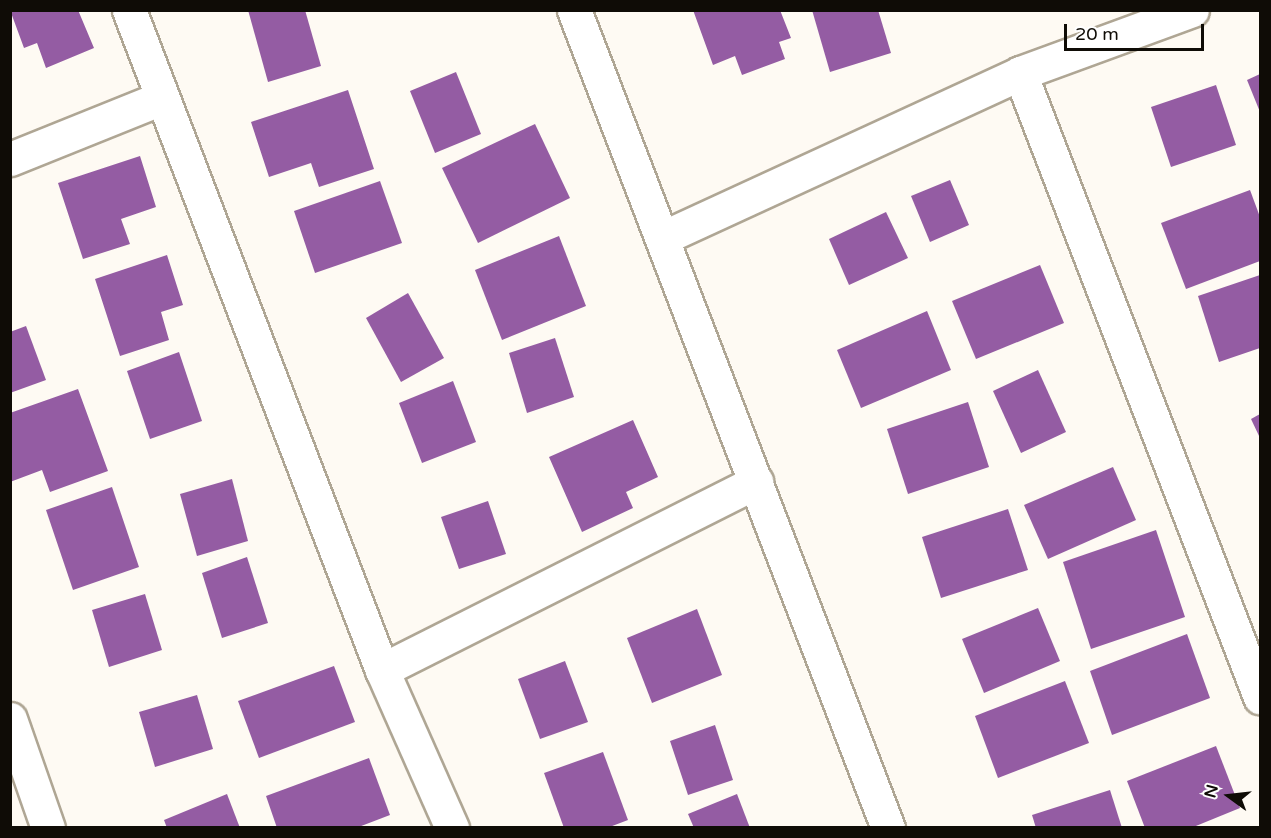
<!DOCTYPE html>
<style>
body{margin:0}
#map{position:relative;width:1271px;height:838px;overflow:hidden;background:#fefaf3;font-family:"Varela Round",sans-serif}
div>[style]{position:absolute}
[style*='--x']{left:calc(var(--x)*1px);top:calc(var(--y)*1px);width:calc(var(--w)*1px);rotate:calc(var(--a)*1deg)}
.building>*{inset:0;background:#945ca3}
.roads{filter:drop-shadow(2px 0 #afa694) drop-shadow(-2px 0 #afa694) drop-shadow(0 2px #afa694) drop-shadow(0 -2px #afa694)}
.minor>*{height:33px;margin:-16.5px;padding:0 16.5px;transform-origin:16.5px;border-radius:16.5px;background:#fff}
span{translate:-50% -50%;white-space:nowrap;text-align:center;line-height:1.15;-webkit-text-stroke:6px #fff;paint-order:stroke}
.frame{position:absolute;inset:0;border:12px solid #0f0c06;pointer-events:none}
.north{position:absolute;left:1199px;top:766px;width:60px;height:60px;-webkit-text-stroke:4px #fff;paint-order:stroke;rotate:285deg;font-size:16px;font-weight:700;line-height:24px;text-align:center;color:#0f0c06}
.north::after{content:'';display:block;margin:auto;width:21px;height:27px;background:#0f0c06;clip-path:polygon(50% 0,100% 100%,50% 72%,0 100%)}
.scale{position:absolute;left:1064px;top:24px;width:140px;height:27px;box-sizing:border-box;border:3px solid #0f0c06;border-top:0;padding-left:8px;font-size:18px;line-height:21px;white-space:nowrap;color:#0f0c06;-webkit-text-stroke:4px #fff;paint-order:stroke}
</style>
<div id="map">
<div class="building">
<i style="clip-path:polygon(10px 10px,78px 10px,94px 48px,46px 68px,37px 43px,24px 48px)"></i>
<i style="clip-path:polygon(248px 10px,305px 10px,321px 66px,268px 82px)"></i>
<i style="clip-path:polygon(693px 10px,780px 10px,791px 38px,779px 42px,785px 59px,742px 75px,735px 56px,713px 65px)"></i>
<i style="clip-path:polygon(812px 10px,878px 10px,891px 53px,830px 72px)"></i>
<i style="clip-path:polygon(456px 72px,481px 134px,435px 153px,410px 91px)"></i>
<i style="clip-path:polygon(1260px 74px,1260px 112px,1247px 80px)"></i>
<i style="clip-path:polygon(1216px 85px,1236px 145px,1171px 167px,1151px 107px)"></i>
<i style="clip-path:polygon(348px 90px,374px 169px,319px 187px,311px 163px,269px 177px,251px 122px)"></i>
<i style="clip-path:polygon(535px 124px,570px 198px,478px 243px,442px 168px)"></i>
<i style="clip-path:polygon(140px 156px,156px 207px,121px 219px,130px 244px,83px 259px,58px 183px)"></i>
<i style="clip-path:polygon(950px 180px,969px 225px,930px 242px,911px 196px)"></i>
<i style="clip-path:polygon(380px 181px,402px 243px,315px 273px,294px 211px)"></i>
<i style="clip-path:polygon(1250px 190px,1260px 217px,1260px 261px,1186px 289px,1161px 223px)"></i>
<i style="clip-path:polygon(886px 212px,908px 258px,849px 285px,829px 239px)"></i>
<i style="clip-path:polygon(559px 236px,586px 306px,502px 340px,475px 270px)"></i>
<i style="clip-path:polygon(167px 255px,183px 305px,161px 312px,169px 340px,120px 356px,95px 279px)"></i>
<i style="clip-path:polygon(1040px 265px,1064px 323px,976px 359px,952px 301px)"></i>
<i style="clip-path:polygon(1260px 275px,1260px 348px,1219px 362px,1198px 296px)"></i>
<i style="clip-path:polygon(408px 293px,444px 358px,401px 382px,366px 318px)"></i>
<i style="clip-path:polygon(927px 311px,951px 370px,861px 408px,837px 350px)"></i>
<i style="clip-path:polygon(26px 326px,46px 380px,10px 393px,10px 332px)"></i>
<i style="clip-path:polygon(555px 338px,574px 397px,527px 413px,509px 353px)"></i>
<i style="clip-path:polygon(179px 352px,202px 421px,150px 439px,127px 371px)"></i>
<i style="clip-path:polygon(1038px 370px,1066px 432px,1021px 453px,993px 391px)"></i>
<i style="clip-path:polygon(453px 381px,476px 442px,422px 463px,399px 403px)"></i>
<i style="clip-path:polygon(78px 389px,108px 471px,50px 492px,42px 470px,10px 482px,10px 413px)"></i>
<i style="clip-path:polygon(968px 402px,989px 467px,908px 494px,887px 429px)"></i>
<i style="clip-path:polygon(1260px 414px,1260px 438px,1251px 419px)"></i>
<i style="clip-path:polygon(633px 420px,658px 477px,626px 492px,633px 508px,582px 532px,549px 457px)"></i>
<i style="clip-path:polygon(1113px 467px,1136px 520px,1048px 559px,1024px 505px)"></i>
<i style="clip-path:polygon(232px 479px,248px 541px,197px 556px,180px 494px)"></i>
<i style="clip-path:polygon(112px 487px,139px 567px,73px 590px,46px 510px)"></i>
<i style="clip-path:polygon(488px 501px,506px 554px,459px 569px,441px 517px)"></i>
<i style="clip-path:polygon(1008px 509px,1028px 570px,941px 598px,922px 537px)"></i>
<i style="clip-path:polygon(1156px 530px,1185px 617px,1091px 649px,1063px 562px)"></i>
<i style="clip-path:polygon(247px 557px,268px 623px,222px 638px,202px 573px)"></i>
<i style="clip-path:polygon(145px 594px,162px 650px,109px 667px,92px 610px)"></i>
<i style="clip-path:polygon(1038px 608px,1060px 661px,984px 693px,962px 639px)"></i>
<i style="clip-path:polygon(697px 609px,722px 675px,652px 703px,627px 638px)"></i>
<i style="clip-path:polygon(1187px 634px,1210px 698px,1112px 735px,1090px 671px)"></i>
<i style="clip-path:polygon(565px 661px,588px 722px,540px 739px,518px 679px)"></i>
<i style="clip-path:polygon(334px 666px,355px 722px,259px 758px,238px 701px)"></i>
<i style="clip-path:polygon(1065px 681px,1089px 743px,998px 778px,975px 716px)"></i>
<i style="clip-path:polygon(197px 695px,213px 749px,155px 767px,139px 712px)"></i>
<i style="clip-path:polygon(715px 725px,733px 780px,688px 795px,670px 741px)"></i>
<i style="clip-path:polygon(1216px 746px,1240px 808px,1191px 828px,1145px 828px,1127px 781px)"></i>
<i style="clip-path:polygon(603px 752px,628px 820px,607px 828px,564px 828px,544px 773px)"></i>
<i style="clip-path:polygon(369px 758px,390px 815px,356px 828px,277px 828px,266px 796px)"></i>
<i style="clip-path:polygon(1110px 790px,1122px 828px,1036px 828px,1032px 815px)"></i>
<i style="clip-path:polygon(227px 794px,240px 828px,167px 828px,164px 820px)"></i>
<i style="clip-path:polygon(737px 794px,750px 828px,694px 828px,688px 814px)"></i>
</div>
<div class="roads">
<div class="minor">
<i style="--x:129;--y:10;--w:707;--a:69.03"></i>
<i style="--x:382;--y:670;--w:173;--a:66.1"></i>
<i style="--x:574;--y:10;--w:876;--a:69"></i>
<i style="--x:1020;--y:73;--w:669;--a:68.96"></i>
<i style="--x:10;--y:159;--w:164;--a:-21.9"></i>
<i style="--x:662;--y:238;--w:394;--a:-24.7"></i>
<i style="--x:1020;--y:73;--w:183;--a:-20.1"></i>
<i style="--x:382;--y:670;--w:419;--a:-26.7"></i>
<i style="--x:10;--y:719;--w:115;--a:70.8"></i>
</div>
</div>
<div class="frame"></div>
<div class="north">N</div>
<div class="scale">20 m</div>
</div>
